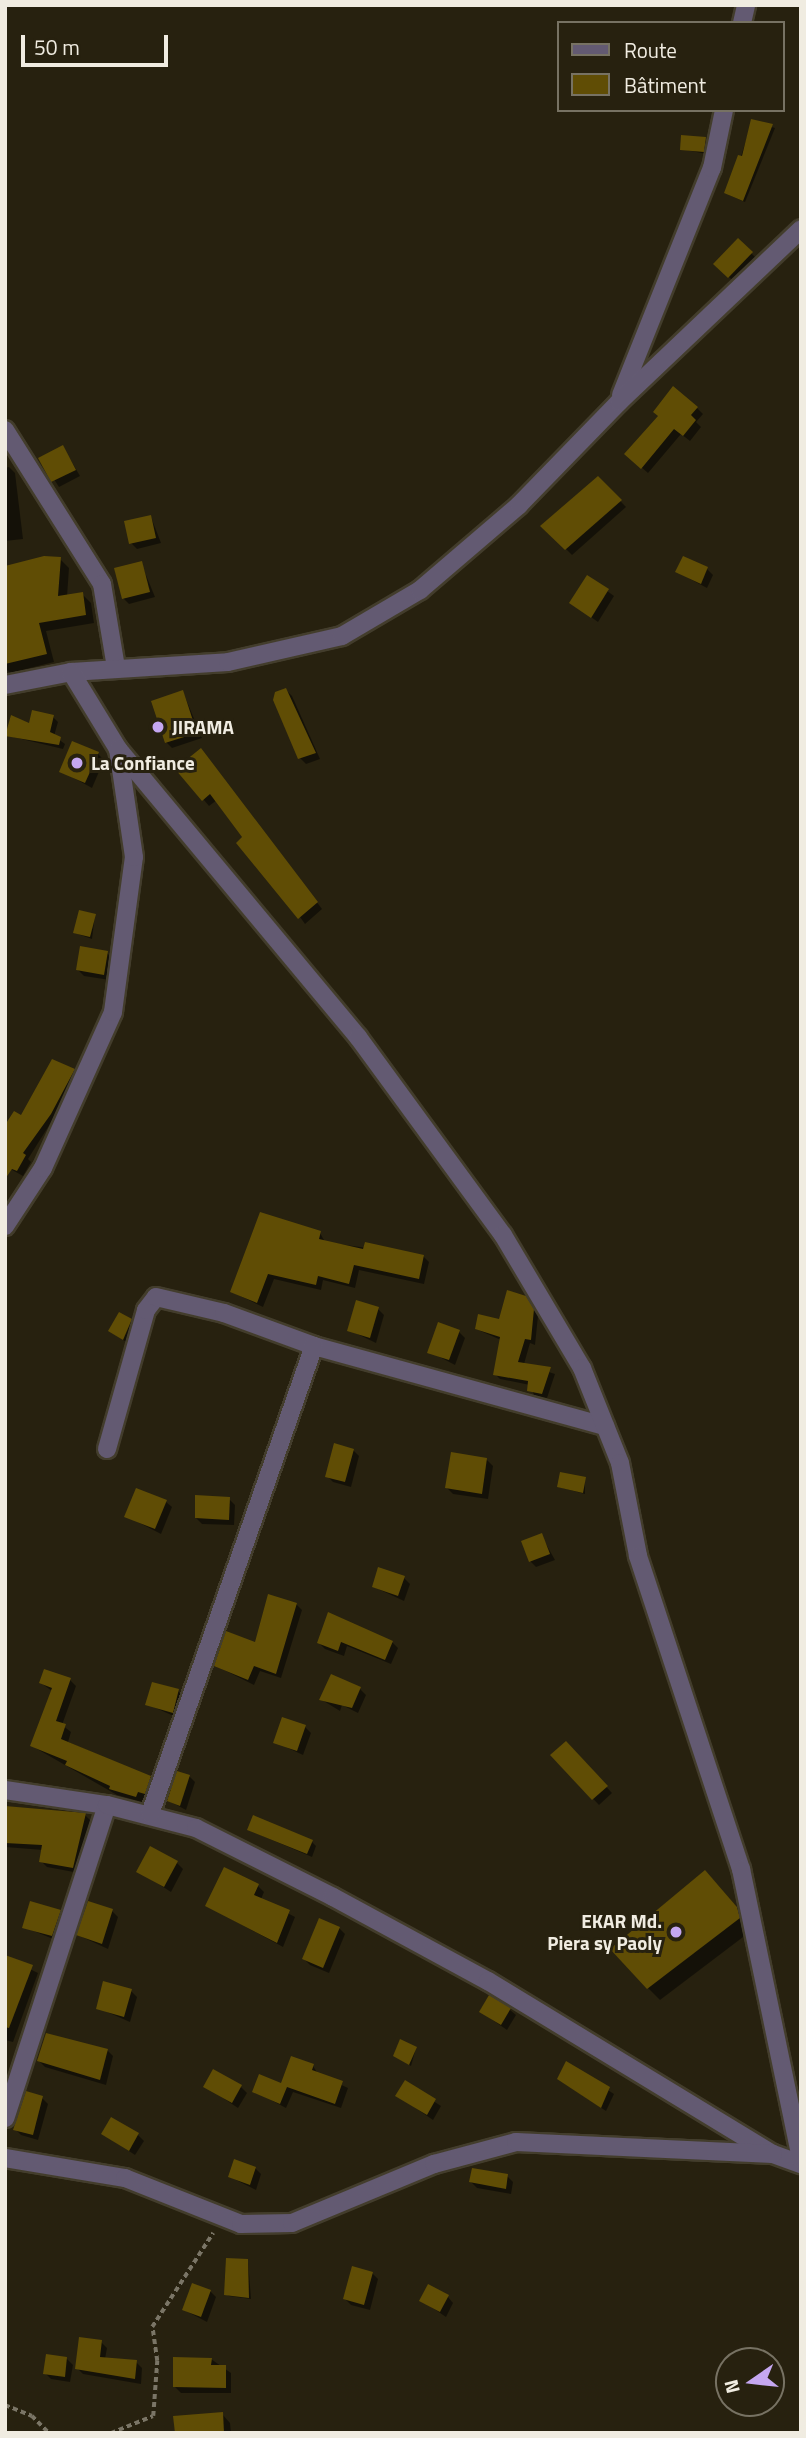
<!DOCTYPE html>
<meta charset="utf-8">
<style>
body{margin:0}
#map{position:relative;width:806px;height:2438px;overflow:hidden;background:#27210f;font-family:"Titillium Web",sans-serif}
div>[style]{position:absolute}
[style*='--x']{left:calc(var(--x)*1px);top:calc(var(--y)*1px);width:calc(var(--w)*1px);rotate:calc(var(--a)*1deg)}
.shadow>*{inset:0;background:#0007}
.building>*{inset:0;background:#604d05}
.path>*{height:3.5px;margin-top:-1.75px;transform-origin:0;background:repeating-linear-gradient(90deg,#7a7566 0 5px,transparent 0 8.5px)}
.roads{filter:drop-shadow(2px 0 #433d2c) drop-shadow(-2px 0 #433d2c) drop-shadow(0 2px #433d2c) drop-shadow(0 -2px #433d2c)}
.minor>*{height:18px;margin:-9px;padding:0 9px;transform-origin:9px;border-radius:9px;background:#635a72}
.tertiary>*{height:18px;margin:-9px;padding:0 9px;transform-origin:9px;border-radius:9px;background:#635a72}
.dots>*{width:19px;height:19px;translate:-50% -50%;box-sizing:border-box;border:4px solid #27210f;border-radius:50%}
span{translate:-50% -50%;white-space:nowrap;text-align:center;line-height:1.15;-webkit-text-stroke:6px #27210f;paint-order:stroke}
.poi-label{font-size:19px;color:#f0ece1;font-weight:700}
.left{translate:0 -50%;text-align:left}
.right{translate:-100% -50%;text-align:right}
.frame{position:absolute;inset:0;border:7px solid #f0ece1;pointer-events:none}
.legend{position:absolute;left:557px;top:21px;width:228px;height:91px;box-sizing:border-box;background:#27210f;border:2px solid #777263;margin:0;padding:9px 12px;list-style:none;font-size:21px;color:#f0ece1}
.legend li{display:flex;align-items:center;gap:14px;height:35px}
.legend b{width:35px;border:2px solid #777263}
.north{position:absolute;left:715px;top:2347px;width:70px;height:70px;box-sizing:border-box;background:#27210f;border:2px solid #777263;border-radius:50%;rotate:256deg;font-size:19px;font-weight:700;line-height:28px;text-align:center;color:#f0ece1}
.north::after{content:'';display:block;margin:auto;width:24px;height:32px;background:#c5a7f1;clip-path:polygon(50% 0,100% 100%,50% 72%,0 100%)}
.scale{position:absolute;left:21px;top:35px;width:147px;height:32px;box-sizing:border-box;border:4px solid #f0ece1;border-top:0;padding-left:9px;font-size:21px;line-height:24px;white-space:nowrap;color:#f0ece1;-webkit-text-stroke:5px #27210f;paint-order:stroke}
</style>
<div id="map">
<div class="shadow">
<i style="clip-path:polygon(752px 121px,775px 128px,745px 202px,729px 195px)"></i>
<i style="clip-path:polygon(705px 139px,706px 154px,682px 149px)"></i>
<i style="clip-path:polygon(738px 240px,757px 259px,735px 283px,716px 264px)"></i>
<i style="clip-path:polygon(697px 408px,703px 414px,696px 422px,701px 427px,690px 441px,681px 434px,648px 473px,633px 460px)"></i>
<i style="clip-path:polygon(63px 447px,80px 476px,59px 487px,41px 459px)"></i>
<i style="clip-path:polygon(9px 467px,15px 473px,23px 539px,5px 541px,5px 468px)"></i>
<i style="clip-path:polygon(598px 478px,626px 507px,572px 555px,543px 526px)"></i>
<i style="clip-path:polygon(151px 517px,161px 543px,137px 549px,131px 543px)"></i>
<i style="clip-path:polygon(60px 559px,69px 568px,67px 597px,82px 594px,91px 603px,94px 623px,46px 631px,54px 662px,10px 673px,5px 668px,5px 567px)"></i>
<i style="clip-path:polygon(141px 563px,155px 597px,129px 604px,123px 598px)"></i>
<i style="clip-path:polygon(707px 569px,713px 575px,707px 588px,677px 572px)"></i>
<i style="clip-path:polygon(588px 577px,614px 596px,598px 622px,571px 603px)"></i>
<i style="clip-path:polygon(286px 690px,292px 696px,320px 759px,306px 764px,300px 758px)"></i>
<i style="clip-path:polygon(183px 692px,202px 738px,172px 748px,166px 742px)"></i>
<i style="clip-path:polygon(53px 717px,58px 722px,54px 736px,65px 744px,63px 749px,5px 735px,12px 718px,31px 726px)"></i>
<i style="clip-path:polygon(98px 754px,104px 760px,92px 788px,61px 771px)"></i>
<i style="clip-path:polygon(206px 756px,322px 909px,305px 924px,217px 800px,209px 806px,178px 769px)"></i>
<i style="clip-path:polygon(95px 915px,92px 939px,75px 933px)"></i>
<i style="clip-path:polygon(107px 953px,113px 959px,110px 980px,84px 976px,78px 970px)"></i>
<i style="clip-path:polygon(74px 1070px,80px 1076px,28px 1159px,31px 1162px,23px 1176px,5px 1166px,22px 1118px)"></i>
<i style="clip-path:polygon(320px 1233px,325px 1242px,423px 1256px,429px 1262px,424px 1284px,359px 1270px,355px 1288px,323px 1280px,321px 1290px,274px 1279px,263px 1307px,232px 1292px)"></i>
<i style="clip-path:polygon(525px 1297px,538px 1316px,535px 1345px,530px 1343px,524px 1364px,555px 1374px,547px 1398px,534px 1395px,530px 1385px,500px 1379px,495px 1374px,501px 1340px,476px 1329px,500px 1321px)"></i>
<i style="clip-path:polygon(378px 1309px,384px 1315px,376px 1343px,349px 1330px)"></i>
<i style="clip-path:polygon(130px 1321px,136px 1327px,129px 1344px,110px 1331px)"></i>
<i style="clip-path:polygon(459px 1332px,465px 1338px,455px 1365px,430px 1352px)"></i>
<i style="clip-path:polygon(353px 1450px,359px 1456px,351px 1487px,333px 1482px,327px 1476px)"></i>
<i style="clip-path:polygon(487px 1460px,493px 1466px,488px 1499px,453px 1494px,447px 1488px)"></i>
<i style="clip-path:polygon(585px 1479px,585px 1494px,559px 1487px)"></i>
<i style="clip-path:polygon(229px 1499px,235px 1505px,234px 1525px,202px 1524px,196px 1518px)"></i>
<i style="clip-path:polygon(166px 1502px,172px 1507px,161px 1534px,126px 1516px)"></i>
<i style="clip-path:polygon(541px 1535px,555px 1560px,536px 1567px,530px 1561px)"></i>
<i style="clip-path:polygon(404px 1578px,410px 1584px,404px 1601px,374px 1587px)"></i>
<i style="clip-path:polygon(296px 1604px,302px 1610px,281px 1678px,260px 1671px,254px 1685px,216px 1666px,256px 1645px)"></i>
<i style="clip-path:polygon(329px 1615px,392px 1642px,398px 1648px,391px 1664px,347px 1646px,344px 1656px,325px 1649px,319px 1643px)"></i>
<i style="clip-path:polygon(70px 1680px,76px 1686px,62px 1725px,71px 1732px,68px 1742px,150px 1777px,156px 1783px,151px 1799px,144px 1796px,142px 1802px,117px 1795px,32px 1746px,52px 1691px,41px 1683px)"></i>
<i style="clip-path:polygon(360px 1689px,366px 1695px,358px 1713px,342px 1705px,340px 1711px,322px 1700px)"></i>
<i style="clip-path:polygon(178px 1691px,184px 1697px,178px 1718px,147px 1704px)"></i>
<i style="clip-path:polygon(305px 1727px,311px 1733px,303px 1755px,275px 1742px)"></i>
<i style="clip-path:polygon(566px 1743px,612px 1793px,599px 1805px,553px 1756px)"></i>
<i style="clip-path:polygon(189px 1776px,195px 1782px,186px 1810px,169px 1801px)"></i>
<i style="clip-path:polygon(5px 1808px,85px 1815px,91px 1821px,79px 1873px,47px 1867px,41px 1861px,43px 1850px,5px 1847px)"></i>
<i style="clip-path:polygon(249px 1830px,312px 1842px,316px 1846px,312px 1857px)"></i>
<i style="clip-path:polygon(177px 1863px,183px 1869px,171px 1892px,138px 1871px)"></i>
<i style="clip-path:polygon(225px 1869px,258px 1886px,264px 1892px,261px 1899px,295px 1917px,283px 1947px,207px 1906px)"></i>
<i style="clip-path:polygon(717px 1884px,749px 1921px,751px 1931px,660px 2000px,648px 1988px)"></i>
<i style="clip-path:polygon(60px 1911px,66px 1917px,58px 1941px,24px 1927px)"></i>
<i style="clip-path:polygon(112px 1911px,118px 1917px,108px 1949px,78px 1935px)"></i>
<i style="clip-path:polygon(339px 1928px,345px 1934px,329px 1973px,310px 1965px,304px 1959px)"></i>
<i style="clip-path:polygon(5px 1957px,38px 1973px,13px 2042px,5px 2040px)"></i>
<i style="clip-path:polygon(131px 1991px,137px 1997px,130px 2022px,98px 2008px)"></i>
<i style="clip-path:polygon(510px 2010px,516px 2015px,507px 2030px,481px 2012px)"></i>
<i style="clip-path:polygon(416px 2048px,411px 2066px,398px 2058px)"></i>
<i style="clip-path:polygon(107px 2050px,113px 2056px,106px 2085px,45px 2067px,39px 2061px)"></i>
<i style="clip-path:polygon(567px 2064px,614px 2094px,606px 2111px,564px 2083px)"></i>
<i style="clip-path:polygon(313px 2066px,318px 2074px,348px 2088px,341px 2108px,293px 2092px,286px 2108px,254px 2091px,282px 2085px)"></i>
<i style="clip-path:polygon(405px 2083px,441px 2106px,433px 2120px,398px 2096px)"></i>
<i style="clip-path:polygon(205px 2086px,241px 2087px,247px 2093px,238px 2108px)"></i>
<i style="clip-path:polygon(42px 2098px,48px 2104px,38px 2140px,21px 2135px,15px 2129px)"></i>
<i style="clip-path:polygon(103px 2134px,138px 2135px,144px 2141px,135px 2155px)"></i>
<i style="clip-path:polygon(255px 2168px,261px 2174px,256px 2190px,230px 2177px)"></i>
<i style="clip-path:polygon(507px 2176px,513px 2182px,511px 2194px,477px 2188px,471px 2182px)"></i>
<i style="clip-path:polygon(248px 2260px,251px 2299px,229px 2296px,226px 2294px)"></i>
<i style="clip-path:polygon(372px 2273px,378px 2279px,370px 2310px,351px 2305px,345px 2299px)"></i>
<i style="clip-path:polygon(210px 2291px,216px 2297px,207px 2322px,184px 2310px)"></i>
<i style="clip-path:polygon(448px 2297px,453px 2303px,446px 2317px,421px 2300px)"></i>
<i style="clip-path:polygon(101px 2342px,107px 2348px,105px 2359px,136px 2362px,142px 2368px,141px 2384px,83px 2374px,77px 2368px)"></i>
<i style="clip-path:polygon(67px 2359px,73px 2365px,70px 2382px,51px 2379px,45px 2373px)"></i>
<i style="clip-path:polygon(211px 2359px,231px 2373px,231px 2393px,181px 2393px,175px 2387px)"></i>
<i style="clip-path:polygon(222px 2414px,230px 2423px,231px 2433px,176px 2433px)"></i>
</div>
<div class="building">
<i style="clip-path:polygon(751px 119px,773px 124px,743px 201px,724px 193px,738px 155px,742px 156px)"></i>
<i style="clip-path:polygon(681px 135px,706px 137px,704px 152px,680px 150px)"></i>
<i style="clip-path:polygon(738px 238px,753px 252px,728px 278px,713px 264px)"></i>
<i style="clip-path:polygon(673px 386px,698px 407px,691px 415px,696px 420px,683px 436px,674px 429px,641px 469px,624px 454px,658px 416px,653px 412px)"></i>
<i style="clip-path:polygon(63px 445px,76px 470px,51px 482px,38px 458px)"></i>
<i style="clip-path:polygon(598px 476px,622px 500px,565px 550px,540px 526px)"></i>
<i style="clip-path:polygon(151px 515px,156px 538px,129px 544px,124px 521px)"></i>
<i style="clip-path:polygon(44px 556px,61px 557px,58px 596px,83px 592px,86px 615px,39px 623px,47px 654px,5px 664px,5px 566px)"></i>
<i style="clip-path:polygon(683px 556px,708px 567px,701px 584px,675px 572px)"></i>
<i style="clip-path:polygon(142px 561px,150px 592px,122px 599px,114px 568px)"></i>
<i style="clip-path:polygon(587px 575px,609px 589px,591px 618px,569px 603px)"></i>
<i style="clip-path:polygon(286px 688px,316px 753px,298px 759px,273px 700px,275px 692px)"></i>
<i style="clip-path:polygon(183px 690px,197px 733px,165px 743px,151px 701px)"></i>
<i style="clip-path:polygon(32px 710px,54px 715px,50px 732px,61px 737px,59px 745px,5px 736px,11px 715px,29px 723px)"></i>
<i style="clip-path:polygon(72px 741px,99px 752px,85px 783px,59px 772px)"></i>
<i style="clip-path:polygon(201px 748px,318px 902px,298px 919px,236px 843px,242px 837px,210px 794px,202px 801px,175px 769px)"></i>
<i style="clip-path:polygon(79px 910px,96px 914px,90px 937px,73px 933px)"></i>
<i style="clip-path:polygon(80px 946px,108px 951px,104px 975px,76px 970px)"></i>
<i style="clip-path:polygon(52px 1059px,75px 1069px,51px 1114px,23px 1153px,26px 1155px,17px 1171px,12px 1169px,5px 1179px,5px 1125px,14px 1111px,21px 1115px)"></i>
<i style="clip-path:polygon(260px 1212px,321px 1231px,319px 1239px,363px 1249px,365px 1242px,424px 1255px,419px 1279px,354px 1265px,349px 1284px,318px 1276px,316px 1285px,268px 1274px,257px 1303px,230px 1292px)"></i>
<i style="clip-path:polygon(507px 1290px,526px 1296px,534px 1309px,531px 1340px,525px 1339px,518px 1362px,551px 1367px,542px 1394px,527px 1391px,528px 1381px,493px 1375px,500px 1337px,475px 1329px,478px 1314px,499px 1319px)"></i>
<i style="clip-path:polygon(356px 1300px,379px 1307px,370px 1338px,347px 1331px)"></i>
<i style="clip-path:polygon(119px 1312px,132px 1319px,123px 1340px,108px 1331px)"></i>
<i style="clip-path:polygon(438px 1322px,460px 1330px,449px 1360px,427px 1353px)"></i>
<i style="clip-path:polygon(334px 1443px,354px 1449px,345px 1482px,325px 1477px)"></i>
<i style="clip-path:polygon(451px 1452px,487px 1458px,482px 1494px,445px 1488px)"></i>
<i style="clip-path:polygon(560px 1472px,586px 1477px,583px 1493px,557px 1487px)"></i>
<i style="clip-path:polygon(136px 1488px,167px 1500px,155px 1529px,124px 1517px)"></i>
<i style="clip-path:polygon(195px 1495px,230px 1497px,229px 1520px,195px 1518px)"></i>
<i style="clip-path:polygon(542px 1533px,550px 1554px,529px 1562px,521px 1541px)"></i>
<i style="clip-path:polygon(378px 1567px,405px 1576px,398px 1596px,372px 1587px)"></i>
<i style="clip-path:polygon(268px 1594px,297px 1603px,276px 1674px,254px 1666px,248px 1680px,214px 1666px,226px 1631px,255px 1642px)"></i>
<i style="clip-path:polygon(328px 1612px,393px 1641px,385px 1660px,341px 1642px,338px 1651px,317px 1643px)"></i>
<i style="clip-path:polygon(44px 1669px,71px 1678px,56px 1721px,66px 1724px,61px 1739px,151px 1776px,145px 1794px,138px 1792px,136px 1797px,109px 1789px,110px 1786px,65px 1765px,67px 1761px,30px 1746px,52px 1688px,39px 1683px)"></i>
<i style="clip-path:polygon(331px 1674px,361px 1687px,352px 1708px,319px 1700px)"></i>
<i style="clip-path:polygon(152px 1682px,179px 1689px,173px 1713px,145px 1705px)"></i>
<i style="clip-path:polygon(282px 1717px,306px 1725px,297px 1751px,273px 1743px)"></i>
<i style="clip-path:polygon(566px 1741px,608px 1786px,592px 1800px,550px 1755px)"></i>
<i style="clip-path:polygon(177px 1771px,190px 1775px,180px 1806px,167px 1801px)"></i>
<i style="clip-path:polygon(5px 1806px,86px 1813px,73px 1868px,39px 1862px,42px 1845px,5px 1843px)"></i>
<i style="clip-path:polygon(253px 1815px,313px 1840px,307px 1854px,247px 1830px)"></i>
<i style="clip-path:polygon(150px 1846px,178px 1861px,164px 1887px,136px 1872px)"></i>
<i style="clip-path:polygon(224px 1867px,259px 1884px,254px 1895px,290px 1910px,277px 1943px,205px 1906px)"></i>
<i style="clip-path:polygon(705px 1870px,737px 1907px,740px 1918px,647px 1989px,610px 1949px)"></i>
<i style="clip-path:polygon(30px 1901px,61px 1910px,52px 1936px,22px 1928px)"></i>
<i style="clip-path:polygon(88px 1901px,113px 1909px,102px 1944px,76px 1935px)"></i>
<i style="clip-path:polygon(319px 1918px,340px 1927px,323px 1968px,302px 1959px)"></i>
<i style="clip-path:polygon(5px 1955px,33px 1965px,9px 2028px,5px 2027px)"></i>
<i style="clip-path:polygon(103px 1981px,132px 1989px,124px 2017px,96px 2009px)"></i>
<i style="clip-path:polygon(489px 1995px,511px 2008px,501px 2025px,479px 2012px)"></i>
<i style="clip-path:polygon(46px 2033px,108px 2049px,100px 2080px,37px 2061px)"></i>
<i style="clip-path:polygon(400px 2039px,417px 2047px,409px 2065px,393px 2056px)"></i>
<i style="clip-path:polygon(291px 2056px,314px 2064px,312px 2070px,343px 2081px,335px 2104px,287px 2087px,280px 2104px,252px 2092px,259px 2074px,281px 2083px)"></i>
<i style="clip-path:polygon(566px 2061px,610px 2087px,601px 2108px,557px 2079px)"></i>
<i style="clip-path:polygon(213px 2069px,242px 2085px,232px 2103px,203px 2087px)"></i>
<i style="clip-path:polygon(405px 2080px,436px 2099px,427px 2115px,395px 2096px)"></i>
<i style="clip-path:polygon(26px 2091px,43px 2096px,33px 2135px,13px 2130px)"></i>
<i style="clip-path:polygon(111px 2117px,139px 2133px,129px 2151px,101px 2134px)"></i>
<i style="clip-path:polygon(234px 2159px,256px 2167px,250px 2185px,228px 2177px)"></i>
<i style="clip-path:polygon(472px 2168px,508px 2174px,506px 2189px,469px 2182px)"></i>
<i style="clip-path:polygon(226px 2258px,248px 2259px,249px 2298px,224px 2295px)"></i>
<i style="clip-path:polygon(352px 2266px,373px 2272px,364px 2305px,343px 2299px)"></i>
<i style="clip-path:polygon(192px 2283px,211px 2290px,201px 2317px,182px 2310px)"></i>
<i style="clip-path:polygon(428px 2284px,449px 2295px,440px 2312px,419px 2301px)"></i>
<i style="clip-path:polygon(79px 2337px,102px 2340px,100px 2357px,137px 2360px,135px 2379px,75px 2369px)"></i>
<i style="clip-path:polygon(46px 2354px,67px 2357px,65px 2377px,43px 2374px)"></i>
<i style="clip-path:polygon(173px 2357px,212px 2358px,211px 2365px,226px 2365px,226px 2388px,173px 2387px)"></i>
<i style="clip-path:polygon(223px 2412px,224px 2433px,175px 2433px,173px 2416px)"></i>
</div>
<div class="path">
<i style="--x:5;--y:2405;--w:29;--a:22"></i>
<i style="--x:32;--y:2416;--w:24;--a:45"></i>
<i style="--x:111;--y:2433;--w:45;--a:-22"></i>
<i style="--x:153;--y:2416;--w:55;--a:-85.8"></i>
<i style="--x:157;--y:2361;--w:34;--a:-98"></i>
<i style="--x:152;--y:2327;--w:112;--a:-57"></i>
</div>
<div class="roads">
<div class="minor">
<i style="--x:742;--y:23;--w:18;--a:-77"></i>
<i style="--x:621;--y:395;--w:245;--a:-68.2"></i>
<i style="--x:712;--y:168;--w:59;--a:-78.3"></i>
<i style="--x:5;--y:430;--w:182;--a:57.8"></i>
<i style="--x:102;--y:584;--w:85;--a:80.5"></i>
<i style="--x:71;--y:672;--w:157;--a:-3.6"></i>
<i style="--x:228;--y:662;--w:117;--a:-12.8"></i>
<i style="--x:342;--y:636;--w:91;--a:-30.5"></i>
<i style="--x:420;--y:590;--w:130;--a:-40.6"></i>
<i style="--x:519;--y:505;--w:144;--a:-45.8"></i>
<i style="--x:619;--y:402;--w:251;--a:-43.5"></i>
<i style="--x:5;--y:1226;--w:69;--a:-56.8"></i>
<i style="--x:43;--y:1168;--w:171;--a:-65.8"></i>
<i style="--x:113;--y:1012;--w:156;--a:-82.3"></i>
<i style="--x:134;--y:857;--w:109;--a:-98.4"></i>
<i style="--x:107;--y:1449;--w:144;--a:-74.3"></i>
<i style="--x:146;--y:1310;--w:16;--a:-52"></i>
<i style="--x:156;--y:1297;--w:70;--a:13.2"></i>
<i style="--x:224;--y:1313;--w:96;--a:20.1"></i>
<i style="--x:314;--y:1346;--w:302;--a:15.4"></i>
<i style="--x:5;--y:1790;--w:103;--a:8.4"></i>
<i style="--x:107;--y:1805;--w:329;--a:108"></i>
<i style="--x:107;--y:1805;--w:92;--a:14.5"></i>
<i style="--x:196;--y:1828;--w:153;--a:26.7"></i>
<i style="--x:333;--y:1897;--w:176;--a:28.5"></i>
<i style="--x:488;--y:1981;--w:333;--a:31.3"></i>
<i style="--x:773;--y:2154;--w:30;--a:20"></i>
<i style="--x:150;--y:1814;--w:496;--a:-70.7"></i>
<i style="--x:5;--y:2158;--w:122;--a:9.5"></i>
<i style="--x:125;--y:2178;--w:125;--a:21.6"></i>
<i style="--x:241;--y:2224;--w:51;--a:-1.1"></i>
<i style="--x:292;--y:2223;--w:154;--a:-22.6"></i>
<i style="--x:434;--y:2164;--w:85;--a:-15"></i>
<i style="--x:516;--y:2142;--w:257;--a:2.7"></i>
</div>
<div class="tertiary">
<i style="--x:5;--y:685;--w:67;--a:-11.1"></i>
<i style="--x:71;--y:672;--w:90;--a:58.6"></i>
<i style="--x:118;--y:749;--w:375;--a:50.2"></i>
<i style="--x:358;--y:1037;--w:245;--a:53.8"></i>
<i style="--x:503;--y:1235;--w:155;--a:59.3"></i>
<i style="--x:582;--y:1368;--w:102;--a:68.2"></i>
<i style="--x:620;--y:1463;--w:95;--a:79"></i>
<i style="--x:638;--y:1556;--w:330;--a:71.8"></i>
<i style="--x:741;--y:1869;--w:296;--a:78.3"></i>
</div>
</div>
<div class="dots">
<i style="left:158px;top:727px;background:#c5a7f1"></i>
<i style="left:77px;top:763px;background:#c5a7f1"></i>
<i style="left:676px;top:1932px;background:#c5a7f1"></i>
</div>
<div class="poi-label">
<span class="left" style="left:172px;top:727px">JIRAMA</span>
<span class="left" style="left:91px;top:763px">La Confiance</span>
<span class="right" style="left:662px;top:1932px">EKAR Md.<br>Piera sy Paoly</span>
</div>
<div class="frame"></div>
<ul class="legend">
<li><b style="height:9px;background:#635a72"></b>Route</li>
<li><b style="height:19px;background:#604d05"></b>Bâtiment</li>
</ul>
<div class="north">N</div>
<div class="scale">50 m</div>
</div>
